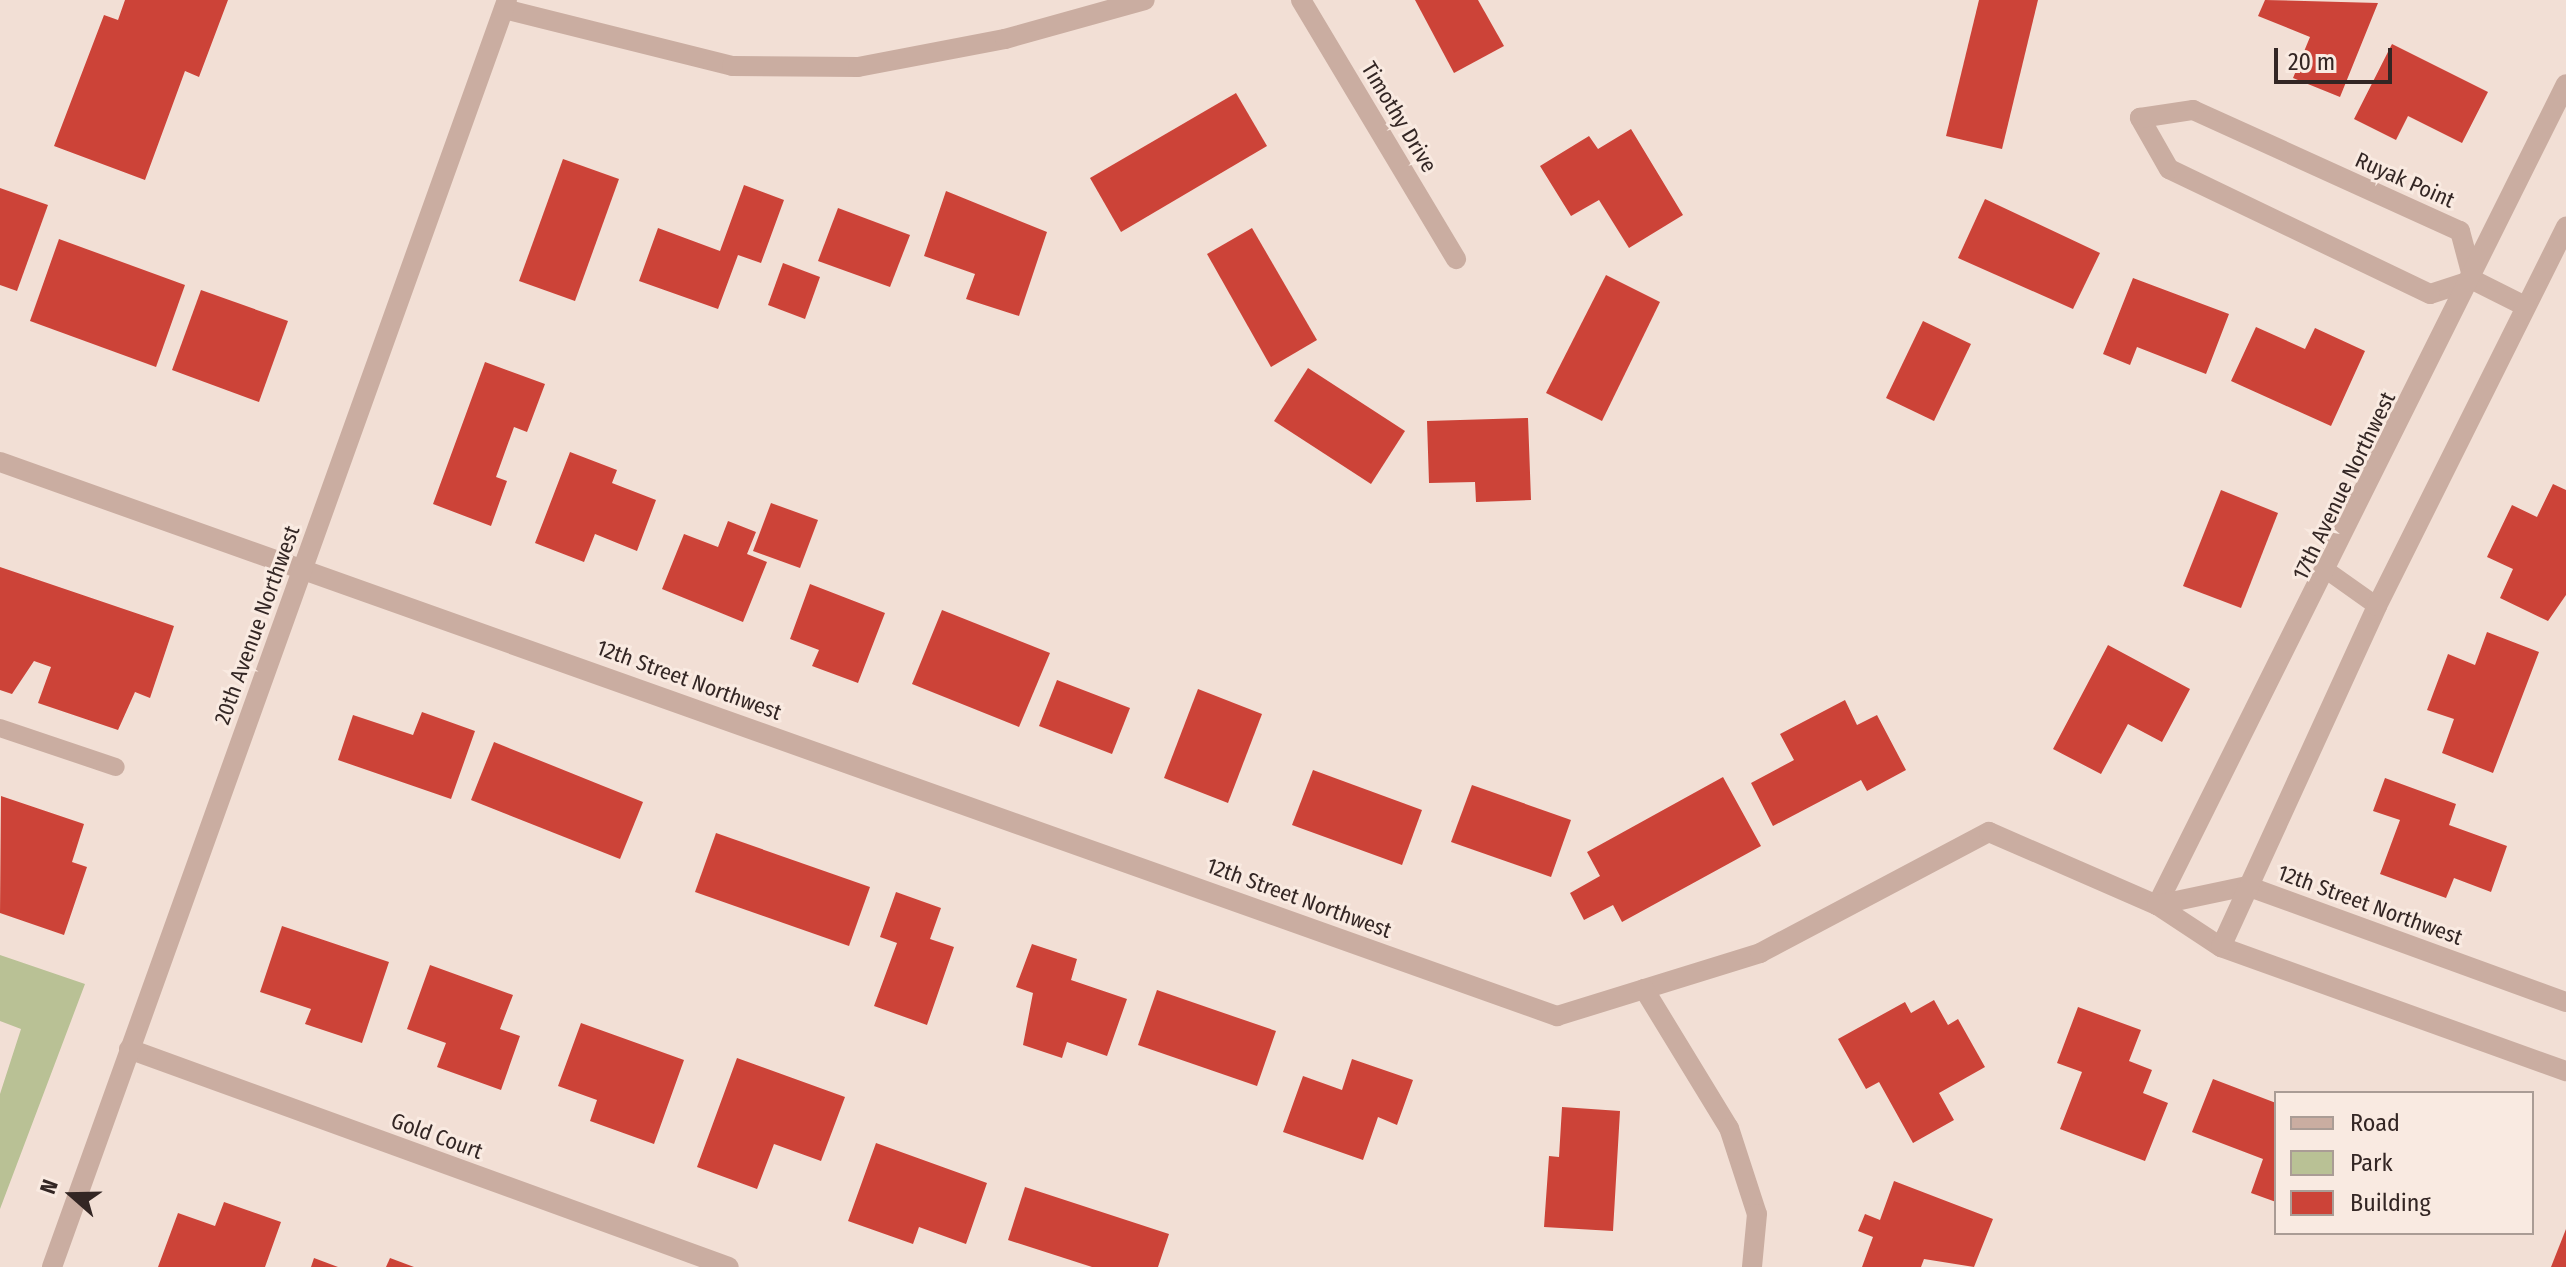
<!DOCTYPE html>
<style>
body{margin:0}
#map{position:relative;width:2566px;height:1267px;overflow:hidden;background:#f2dfd5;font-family:"Fira Sans Condensed",sans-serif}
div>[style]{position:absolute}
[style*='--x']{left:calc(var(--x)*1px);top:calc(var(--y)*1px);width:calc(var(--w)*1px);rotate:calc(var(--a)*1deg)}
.green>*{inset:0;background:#b9c195}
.building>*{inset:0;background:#cc4338}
.service>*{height:18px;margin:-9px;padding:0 9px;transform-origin:9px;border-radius:9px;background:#caada1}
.minor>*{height:20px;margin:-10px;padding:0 10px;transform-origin:10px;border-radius:10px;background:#caada1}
span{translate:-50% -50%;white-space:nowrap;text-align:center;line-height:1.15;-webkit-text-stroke:6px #f9eae1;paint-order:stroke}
.street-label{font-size:22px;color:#332624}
.legend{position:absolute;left:2274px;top:1091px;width:260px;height:144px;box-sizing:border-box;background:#f9eae1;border:2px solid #aa9c95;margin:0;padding:10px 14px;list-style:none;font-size:24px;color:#332624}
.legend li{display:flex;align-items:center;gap:16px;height:40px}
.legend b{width:40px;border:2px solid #aa9c95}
.north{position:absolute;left:32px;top:1155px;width:80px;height:80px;-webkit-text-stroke:6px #f9eae1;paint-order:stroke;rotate:290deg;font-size:22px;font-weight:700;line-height:32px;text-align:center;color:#332624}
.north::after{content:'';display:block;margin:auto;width:28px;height:36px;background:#332624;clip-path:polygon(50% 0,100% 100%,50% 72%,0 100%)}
.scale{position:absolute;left:2274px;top:48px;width:118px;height:36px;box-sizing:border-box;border:4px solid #332624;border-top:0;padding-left:10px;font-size:24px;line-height:28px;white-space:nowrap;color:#332624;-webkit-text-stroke:6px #f9eae1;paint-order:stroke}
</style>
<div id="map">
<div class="green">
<i style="clip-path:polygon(0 955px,85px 984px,0 1209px,0 1094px,21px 1029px,0 1021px)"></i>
</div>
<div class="building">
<i style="clip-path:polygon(125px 0,228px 0,199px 77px,185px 71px,145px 180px,54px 146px,104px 15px,118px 20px)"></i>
<i style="clip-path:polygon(1415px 0,1478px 0,1504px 46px,1454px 73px)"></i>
<i style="clip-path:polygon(1979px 0,2038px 0,2002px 149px,1946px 136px)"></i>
<i style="clip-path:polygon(2265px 0,2378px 3px,2340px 97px,2293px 78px,2310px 37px,2258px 16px)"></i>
<i style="clip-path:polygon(2392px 44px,2488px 92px,2462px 143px,2408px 116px,2396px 140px,2354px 119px)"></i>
<i style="clip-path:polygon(1236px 93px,1267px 146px,1121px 232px,1090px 178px)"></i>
<i style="clip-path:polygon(1631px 129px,1683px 215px,1629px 248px,1599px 200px,1571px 216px,1540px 166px,1589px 136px,1598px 149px)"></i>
<i style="clip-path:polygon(563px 159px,619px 179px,575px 301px,519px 281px)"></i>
<i style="clip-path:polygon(744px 185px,784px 200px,761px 263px,738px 255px,718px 309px,639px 281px,658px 228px,720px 251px)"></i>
<i style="clip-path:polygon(0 188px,48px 205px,17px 291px,0 285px)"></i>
<i style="clip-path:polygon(946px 191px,1047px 232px,1019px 316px,966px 299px,975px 274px,924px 256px)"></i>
<i style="clip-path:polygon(1985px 199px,2100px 253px,2073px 309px,1958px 258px)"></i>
<i style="clip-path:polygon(838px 208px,910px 235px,890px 287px,818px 261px)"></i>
<i style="clip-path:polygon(1252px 228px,1317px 340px,1271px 367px,1207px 254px)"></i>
<i style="clip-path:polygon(59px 239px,185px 285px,156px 367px,30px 321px)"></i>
<i style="clip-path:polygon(783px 263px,820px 277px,805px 319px,768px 305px)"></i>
<i style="clip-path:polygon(1606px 275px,1660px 302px,1602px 421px,1546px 393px)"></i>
<i style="clip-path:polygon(2133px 278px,2229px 314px,2206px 374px,2137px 347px,2130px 365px,2103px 354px)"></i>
<i style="clip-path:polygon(201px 290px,288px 321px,259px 402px,172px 370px)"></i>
<i style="clip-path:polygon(1923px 321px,1971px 344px,1934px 421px,1886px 398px)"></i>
<i style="clip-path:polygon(2256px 327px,2305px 349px,2315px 328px,2365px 351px,2331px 426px,2231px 381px)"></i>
<i style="clip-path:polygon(485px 362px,545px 384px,527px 432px,514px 427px,496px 477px,507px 481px,491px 526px,433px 504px)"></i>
<i style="clip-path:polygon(1308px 368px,1405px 431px,1371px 484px,1274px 421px)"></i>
<i style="clip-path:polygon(1528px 418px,1531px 500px,1476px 502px,1475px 482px,1429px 483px,1427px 421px)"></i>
<i style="clip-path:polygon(570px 452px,617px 470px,612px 483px,656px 500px,637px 551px,595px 534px,584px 562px,535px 543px)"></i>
<i style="clip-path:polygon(2553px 484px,2566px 490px,2566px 595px,2548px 621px,2500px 598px,2513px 569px,2487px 557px,2512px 505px,2537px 517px)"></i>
<i style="clip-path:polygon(2221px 490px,2278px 513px,2241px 608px,2183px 586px)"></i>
<i style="clip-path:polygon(771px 503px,818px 520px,800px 568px,753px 551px)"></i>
<i style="clip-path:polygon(728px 521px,756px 532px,747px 554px,767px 562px,743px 622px,662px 589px,684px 534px,718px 547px)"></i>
<i style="clip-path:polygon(0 567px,174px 626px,150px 698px,135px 692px,118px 730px,38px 703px,51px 667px,34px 661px,12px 694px,0 690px)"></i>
<i style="clip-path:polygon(810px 584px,885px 613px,858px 683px,812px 666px,819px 650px,790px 639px)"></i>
<i style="clip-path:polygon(942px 610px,1050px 653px,1019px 727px,912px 684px)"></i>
<i style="clip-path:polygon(2487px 632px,2539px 652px,2493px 773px,2442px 753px,2454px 719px,2427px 710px,2448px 654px,2475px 665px)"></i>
<i style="clip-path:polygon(2108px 645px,2190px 689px,2162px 742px,2128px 724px,2101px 774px,2053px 749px)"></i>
<i style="clip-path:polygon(1057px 680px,1130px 708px,1112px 754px,1039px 726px)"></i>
<i style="clip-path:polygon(1198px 689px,1262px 714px,1228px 803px,1164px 778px)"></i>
<i style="clip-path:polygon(1845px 700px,1857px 725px,1877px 715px,1906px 770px,1867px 791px,1861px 780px,1773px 826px,1751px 783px,1794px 760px,1780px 734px)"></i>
<i style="clip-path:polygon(422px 712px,475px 731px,451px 799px,338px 760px,353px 715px,413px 735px)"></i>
<i style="clip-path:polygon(494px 742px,643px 802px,620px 859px,471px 800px)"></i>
<i style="clip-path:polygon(1313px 770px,1422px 810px,1402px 865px,1292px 825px)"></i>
<i style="clip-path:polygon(1723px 777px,1761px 846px,1622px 922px,1613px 905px,1584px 920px,1570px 893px,1600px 876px,1587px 852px)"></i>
<i style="clip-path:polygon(2385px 778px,2456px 804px,2449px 825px,2507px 846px,2491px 892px,2454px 878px,2446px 898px,2380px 874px,2400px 820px,2373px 811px)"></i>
<i style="clip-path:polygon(1472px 785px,1571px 820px,1551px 877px,1451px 842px)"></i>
<i style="clip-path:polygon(1px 796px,84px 824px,72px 862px,87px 867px,64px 935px,0 913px)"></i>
<i style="clip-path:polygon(716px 833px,870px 887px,849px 946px,695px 892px)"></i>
<i style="clip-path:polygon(896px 892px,941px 908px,930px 939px,954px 947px,927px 1025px,874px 1006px,897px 943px,880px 937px)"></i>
<i style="clip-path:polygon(282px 926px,389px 962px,362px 1043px,305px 1024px,311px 1009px,260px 992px)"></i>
<i style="clip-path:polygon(1032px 944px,1077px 959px,1071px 980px,1127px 999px,1107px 1056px,1067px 1042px,1062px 1058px,1023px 1045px,1033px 993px,1016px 987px)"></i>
<i style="clip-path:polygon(430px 965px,513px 995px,500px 1029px,520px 1036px,501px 1090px,437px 1067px,446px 1043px,407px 1029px)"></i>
<i style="clip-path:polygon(1157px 990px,1276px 1031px,1257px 1086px,1138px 1045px)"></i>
<i style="clip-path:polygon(1934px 1000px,1948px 1025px,1958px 1019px,1985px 1067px,1939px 1093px,1954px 1120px,1913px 1143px,1879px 1082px,1866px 1089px,1838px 1039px,1905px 1002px,1911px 1013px)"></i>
<i style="clip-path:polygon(2078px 1007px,2141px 1030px,2129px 1061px,2152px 1070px,2143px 1093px,2168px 1103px,2145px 1161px,2060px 1129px,2082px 1072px,2057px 1063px)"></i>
<i style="clip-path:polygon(581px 1023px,684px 1060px,654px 1144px,590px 1121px,597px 1100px,558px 1086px)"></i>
<i style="clip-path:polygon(737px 1058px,845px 1097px,821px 1161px,774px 1144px,757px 1189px,697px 1167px)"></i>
<i style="clip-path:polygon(1352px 1059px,1413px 1080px,1397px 1125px,1378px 1117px,1363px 1160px,1283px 1132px,1303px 1076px,1342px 1090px)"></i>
<i style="clip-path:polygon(2213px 1079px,2276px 1103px,2276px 1202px,2251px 1193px,2263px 1159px,2192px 1132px)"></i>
<i style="clip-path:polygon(1562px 1107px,1620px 1111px,1613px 1231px,1544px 1227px,1549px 1156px,1559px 1157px)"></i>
<i style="clip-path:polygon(876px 1143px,987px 1183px,966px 1244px,919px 1227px,913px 1244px,848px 1221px)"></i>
<i style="clip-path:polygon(1894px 1181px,1993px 1219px,1974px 1267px,1924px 1259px,1921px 1267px,1862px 1267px,1873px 1237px,1858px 1231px,1865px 1214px,1880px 1220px)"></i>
<i style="clip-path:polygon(1025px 1187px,1169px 1234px,1158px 1267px,1092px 1267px,1008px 1240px)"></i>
<i style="clip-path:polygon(224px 1202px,281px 1222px,265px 1267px,158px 1267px,178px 1213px,215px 1226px)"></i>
<i style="clip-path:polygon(2566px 1229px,2566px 1267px,2551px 1267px)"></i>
<i style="clip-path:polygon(314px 1258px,338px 1267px,311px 1267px)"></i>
<i style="clip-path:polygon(390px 1258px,414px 1267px,386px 1267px)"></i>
</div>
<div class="service">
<i style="--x:2329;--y:572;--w:59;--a:35.3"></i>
<i style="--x:0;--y:728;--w:122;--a:18.6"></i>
</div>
<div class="minor">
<i style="--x:1301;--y:0;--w:302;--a:59.1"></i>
<i style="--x:504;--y:9;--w:235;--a:14"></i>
<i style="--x:732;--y:66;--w:126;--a:0.5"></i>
<i style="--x:858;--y:67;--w:150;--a:-10.8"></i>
<i style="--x:1005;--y:39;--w:145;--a:-15.6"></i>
<i style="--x:2193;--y:110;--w:293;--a:24.4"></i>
<i style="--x:2460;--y:231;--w:51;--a:75.1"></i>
<i style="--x:2473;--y:280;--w:45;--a:162"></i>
<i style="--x:2430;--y:294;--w:289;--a:-154.4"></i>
<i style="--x:2169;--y:169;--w:59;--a:-119.6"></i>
<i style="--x:2140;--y:118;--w:54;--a:-8.6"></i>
<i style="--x:2473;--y:280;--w:58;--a:26.6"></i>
<i style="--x:0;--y:462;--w:1653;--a:19.59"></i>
<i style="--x:1557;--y:1016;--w:213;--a:-17.2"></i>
<i style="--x:1760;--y:953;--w:259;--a:-27.9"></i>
<i style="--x:1989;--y:832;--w:183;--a:23.5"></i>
<i style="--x:2157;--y:905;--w:77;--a:33.3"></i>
<i style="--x:2221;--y:947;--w:367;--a:19.8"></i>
<i style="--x:2157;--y:905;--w:917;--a:-63.52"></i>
<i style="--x:2157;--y:905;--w:92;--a:-11.9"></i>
<i style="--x:2247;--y:886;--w:339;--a:20"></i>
<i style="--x:2221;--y:947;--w:375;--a:-65.4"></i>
<i style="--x:2377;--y:606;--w:424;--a:-63.5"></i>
<i style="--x:1644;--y:989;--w:163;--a:58.6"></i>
<i style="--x:1729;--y:1128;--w:90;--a:72"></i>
<i style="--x:1757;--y:1214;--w:53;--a:95.4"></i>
<i style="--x:129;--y:1049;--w:638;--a:19.97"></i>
<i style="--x:52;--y:1267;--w:1346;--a:-70.25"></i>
</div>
<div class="street-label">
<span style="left:1399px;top:117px;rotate:59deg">Timothy Drive</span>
<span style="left:2405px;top:180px;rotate:24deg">Ruyak Point</span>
<span style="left:2344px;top:486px;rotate:-64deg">17th Avenue Northwest</span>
<span style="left:257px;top:625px;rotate:-70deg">20th Avenue Northwest</span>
<span style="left:689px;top:680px;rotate:20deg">12th Street Northwest</span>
<span style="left:1299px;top:898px;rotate:20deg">12th Street Northwest</span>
<span style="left:2370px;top:905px;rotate:20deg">12th Street Northwest</span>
<span style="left:437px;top:1136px;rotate:20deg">Gold Court</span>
</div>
<ul class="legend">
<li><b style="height:10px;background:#caada1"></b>Road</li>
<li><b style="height:22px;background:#b9c195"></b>Park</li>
<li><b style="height:22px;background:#cc4338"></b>Building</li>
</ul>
<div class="north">N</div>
<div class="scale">20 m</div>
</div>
